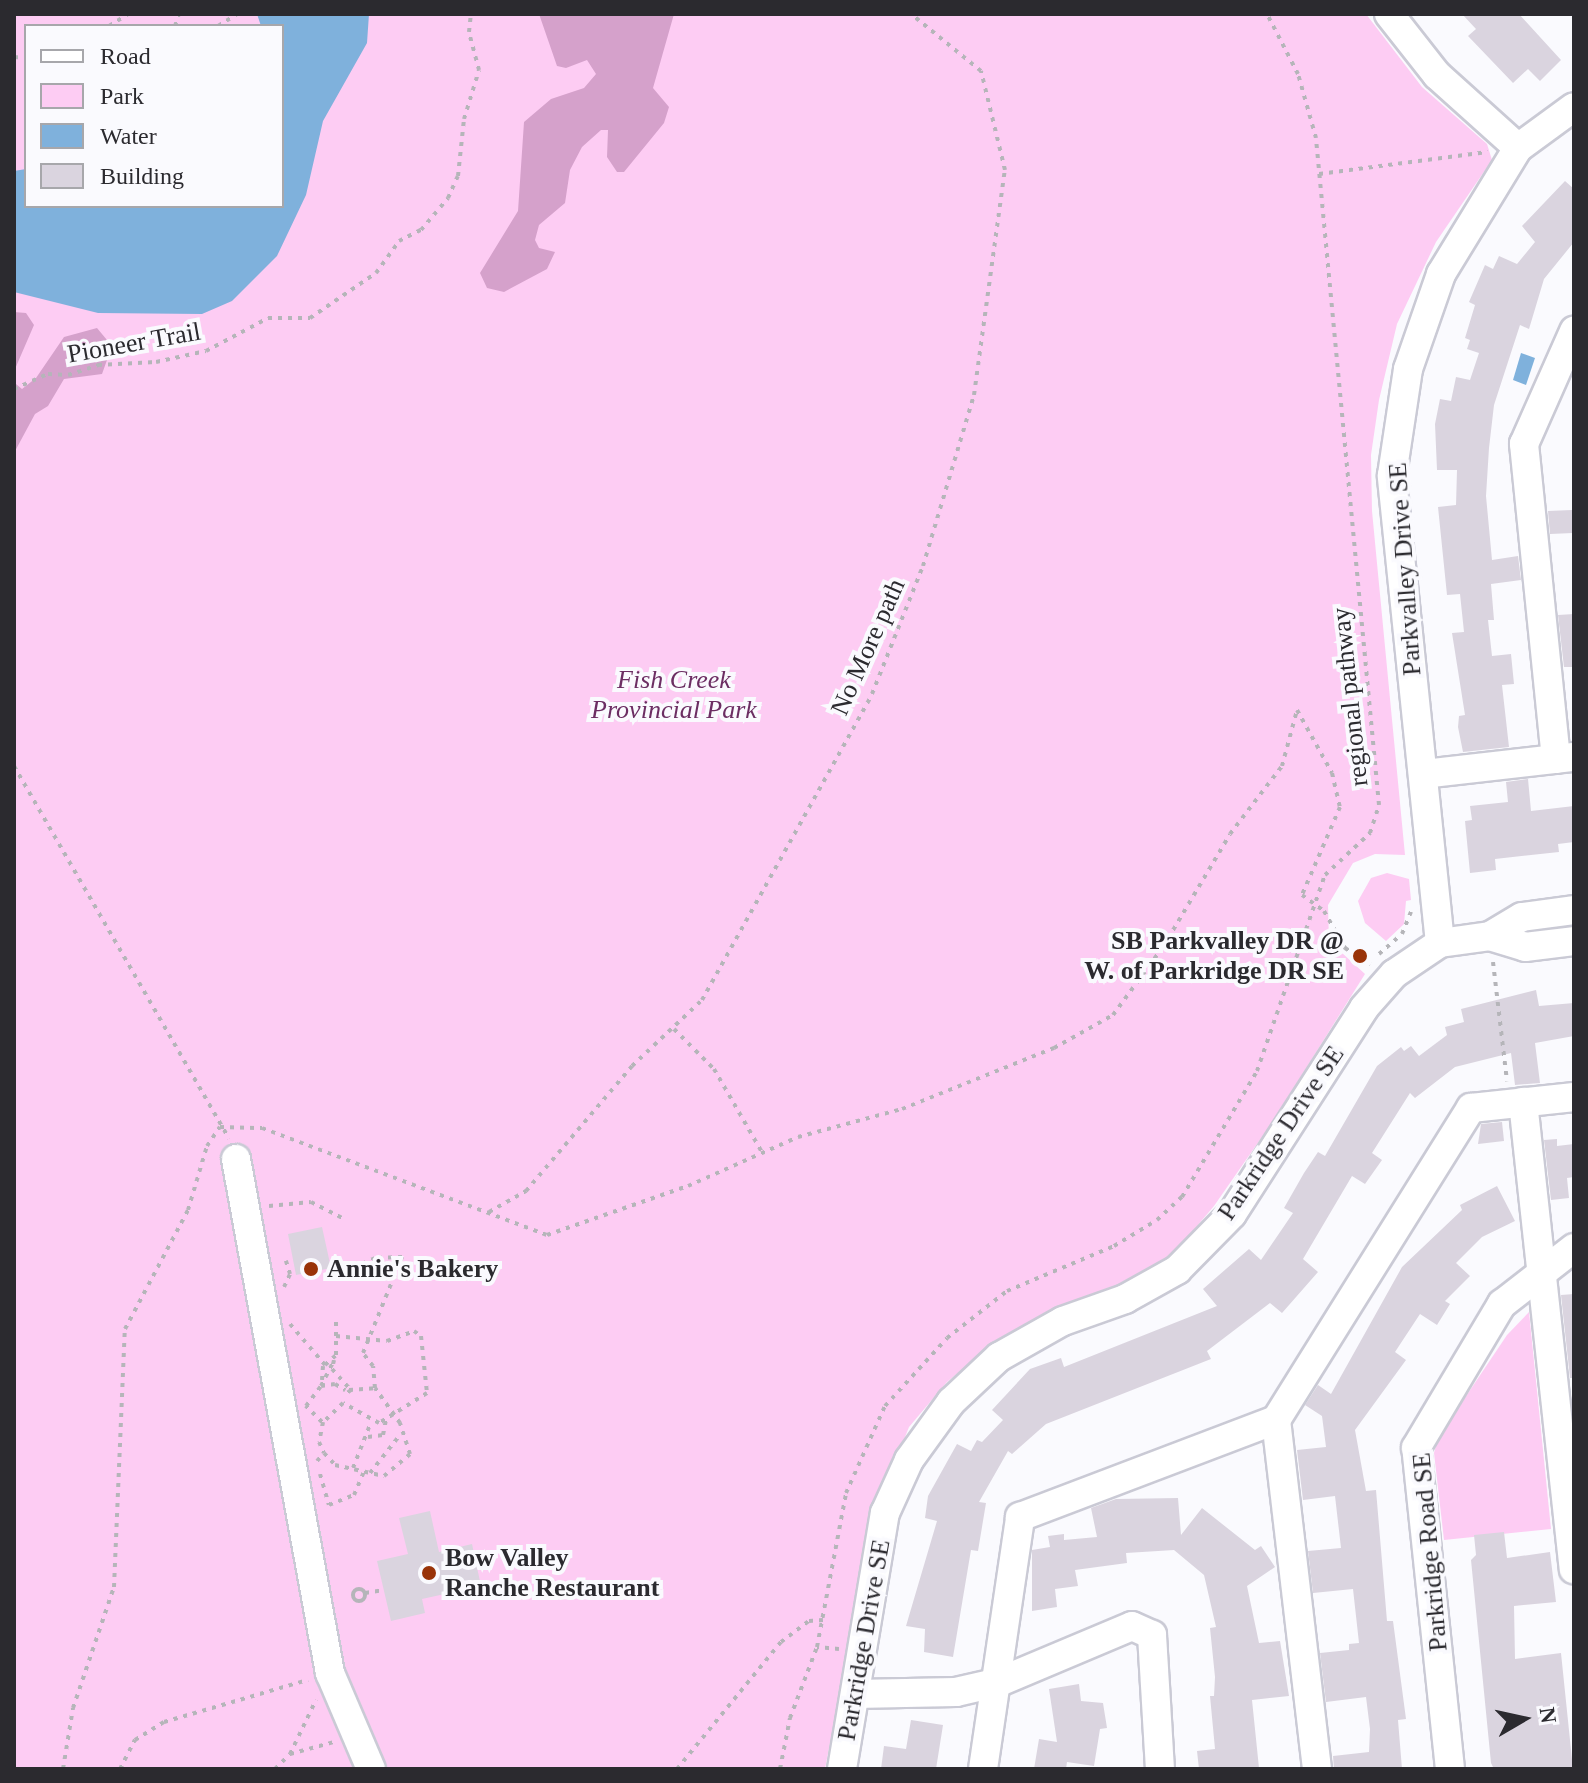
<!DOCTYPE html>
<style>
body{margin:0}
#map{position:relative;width:1588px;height:1783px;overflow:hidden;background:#fafafe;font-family:Georgia,serif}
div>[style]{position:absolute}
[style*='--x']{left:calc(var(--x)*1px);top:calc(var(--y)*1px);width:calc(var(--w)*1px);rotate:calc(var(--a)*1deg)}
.green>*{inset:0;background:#fdccf3}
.forest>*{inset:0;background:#d5a1cb}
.water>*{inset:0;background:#7fb1dc}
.building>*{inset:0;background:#dad4df}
.path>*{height:4px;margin-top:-2px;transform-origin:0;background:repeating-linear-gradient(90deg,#b5b5b9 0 4px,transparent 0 10px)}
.path>.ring{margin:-2px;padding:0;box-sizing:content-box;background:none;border:4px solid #b5b5b9;border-radius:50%}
.roads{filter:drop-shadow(2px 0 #cacad5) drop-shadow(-2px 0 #cacad5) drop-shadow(0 2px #cacad5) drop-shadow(0 -2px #cacad5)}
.minor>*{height:28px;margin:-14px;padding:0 14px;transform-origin:14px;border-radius:14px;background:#fff}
.dots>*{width:22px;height:22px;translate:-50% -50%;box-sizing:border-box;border:4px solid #fafafe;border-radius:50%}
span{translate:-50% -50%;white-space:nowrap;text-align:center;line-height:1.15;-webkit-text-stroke:8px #fafafe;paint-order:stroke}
.street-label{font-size:26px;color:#2b2a2f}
.park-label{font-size:26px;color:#6c2e63;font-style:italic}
.poi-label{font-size:26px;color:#2b2a2f;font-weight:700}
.right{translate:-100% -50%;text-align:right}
.left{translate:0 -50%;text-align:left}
.frame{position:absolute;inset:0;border:16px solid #2b2a2f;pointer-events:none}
.legend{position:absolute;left:24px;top:24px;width:260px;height:184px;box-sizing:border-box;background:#fafafe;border:2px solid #a7a7ab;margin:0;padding:10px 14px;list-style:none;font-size:24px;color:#2b2a2f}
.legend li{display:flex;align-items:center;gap:16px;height:40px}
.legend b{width:40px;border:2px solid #a7a7ab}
.north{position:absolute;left:1484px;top:1679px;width:80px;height:80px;-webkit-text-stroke:6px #fafafe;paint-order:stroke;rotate:81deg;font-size:22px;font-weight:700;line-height:32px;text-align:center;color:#2b2a2f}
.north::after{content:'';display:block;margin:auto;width:28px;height:36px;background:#2b2a2f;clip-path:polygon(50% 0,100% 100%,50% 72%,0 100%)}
</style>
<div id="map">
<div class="green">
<i style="clip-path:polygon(evenodd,14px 14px,1366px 14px,1422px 87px,1487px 144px,1492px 160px,1436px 242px,1397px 324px,1379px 400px,1371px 455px,1372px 511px,1405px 855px,1375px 854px,1353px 863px,1328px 905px,1329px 941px,1365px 974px,1273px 1121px,1214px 1206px,1174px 1253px,1136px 1281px,1030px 1322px,989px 1347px,947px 1382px,909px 1427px,875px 1512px,825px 1769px,14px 1769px,14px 14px,26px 26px,282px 26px,282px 206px,26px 206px,26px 26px)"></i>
<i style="clip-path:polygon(1387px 873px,1409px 879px,1411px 900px,1406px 901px,1404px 924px,1386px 941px,1365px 923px,1358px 901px,1371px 878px)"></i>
<i style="clip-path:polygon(1529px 1312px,1551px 1529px,1444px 1540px,1434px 1453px,1438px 1438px,1507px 1335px)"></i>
</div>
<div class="forest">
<i style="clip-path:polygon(539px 14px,674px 14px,653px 88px,669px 107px,664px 123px,624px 172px,617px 172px,607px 157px,608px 130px,601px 130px,582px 147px,570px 170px,565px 203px,539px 225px,535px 240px,539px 248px,555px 252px,547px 269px,504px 292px,487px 288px,480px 273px,518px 211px,524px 122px,551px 99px,584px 88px,596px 74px,587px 60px,566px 68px,557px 66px)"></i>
<i style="clip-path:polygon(14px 312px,26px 313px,34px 325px,15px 369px,16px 384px,22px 389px,36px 378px,64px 337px,97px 328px,112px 346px,102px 374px,64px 379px,48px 406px,35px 414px,14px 453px)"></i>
</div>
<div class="water">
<i style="clip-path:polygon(257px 14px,369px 14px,367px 43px,323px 121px,306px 195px,277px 256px,232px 301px,202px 314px,98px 313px,14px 292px,14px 171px,26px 169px,26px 206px,282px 206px,282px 26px,261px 26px)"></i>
<i style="clip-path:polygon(1521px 353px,1535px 358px,1526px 385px,1513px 380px)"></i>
</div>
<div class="building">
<i style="clip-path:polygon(1462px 14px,1519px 14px,1561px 60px,1540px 81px,1528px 69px,1513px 83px,1468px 36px,1476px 29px)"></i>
<i style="clip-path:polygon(1565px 181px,1574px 189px,1574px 242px,1544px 279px,1529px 329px,1520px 325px,1494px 405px,1489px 448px,1486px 496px,1492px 560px,1518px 556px,1521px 580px,1491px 584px,1494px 620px,1488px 620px,1492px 656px,1511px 654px,1514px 684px,1502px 685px,1509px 747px,1463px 752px,1458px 727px,1459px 716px,1465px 715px,1452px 633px,1464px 632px,1460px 594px,1447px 595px,1438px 507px,1456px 505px,1457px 470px,1437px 470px,1435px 424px,1440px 399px,1451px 401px,1456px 377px,1470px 380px,1479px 353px,1467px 349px,1470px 340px,1465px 338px,1475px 305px,1469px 302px,1485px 265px,1493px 269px,1499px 256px,1517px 264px,1535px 242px,1522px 226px)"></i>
<i style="clip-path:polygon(1572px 510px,1573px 533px,1550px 534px,1548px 511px)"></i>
<i style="clip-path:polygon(1574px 614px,1574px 667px,1564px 667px,1558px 615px)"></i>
<i style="clip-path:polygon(1528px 779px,1531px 811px,1574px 806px,1574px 842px,1558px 844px,1559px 852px,1495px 859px,1496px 870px,1470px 873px,1465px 821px,1472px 820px,1470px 806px,1508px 802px,1506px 782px)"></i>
<i style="clip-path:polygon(1536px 990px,1539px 1006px,1574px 1003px,1574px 1036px,1535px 1043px,1540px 1083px,1515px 1085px,1511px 1053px,1455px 1067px,1415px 1098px,1410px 1093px,1372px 1153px,1382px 1160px,1365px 1184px,1352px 1176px,1303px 1259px,1318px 1272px,1282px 1313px,1270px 1303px,1207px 1351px,1211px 1359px,1046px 1424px,1012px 1454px,1008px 1451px,979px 1502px,986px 1503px,978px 1551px,971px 1550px,953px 1657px,924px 1652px,925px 1629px,906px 1626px,937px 1521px,925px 1518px,928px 1496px,957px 1444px,971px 1451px,977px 1440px,982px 1442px,1003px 1420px,992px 1410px,1030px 1369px,1061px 1358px,1064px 1367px,1217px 1306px,1203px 1289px,1249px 1249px,1261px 1260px,1293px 1213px,1284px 1208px,1304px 1173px,1318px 1152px,1325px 1156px,1377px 1066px,1401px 1047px,1404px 1051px,1411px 1046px,1419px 1056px,1447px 1035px,1445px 1027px,1464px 1022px,1461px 1009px)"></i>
<i style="clip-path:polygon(1502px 1122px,1504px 1141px,1478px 1144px,1481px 1124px)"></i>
<i style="clip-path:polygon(1557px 1139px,1557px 1146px,1574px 1144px,1574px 1177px,1567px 1178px,1569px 1198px,1551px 1200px,1544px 1140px)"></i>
<i style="clip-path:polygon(1497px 1186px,1515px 1221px,1482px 1237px,1456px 1263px,1470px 1276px,1445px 1301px,1450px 1304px,1437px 1325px,1420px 1314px,1395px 1352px,1406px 1360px,1355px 1430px,1366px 1491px,1376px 1490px,1387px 1621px,1393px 1621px,1406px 1719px,1398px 1720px,1402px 1769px,1334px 1769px,1333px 1756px,1369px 1752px,1370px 1729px,1366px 1697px,1326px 1702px,1320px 1653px,1349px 1650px,1349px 1644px,1359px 1643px,1353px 1589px,1313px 1593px,1308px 1551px,1341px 1548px,1335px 1496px,1303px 1500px,1297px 1450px,1326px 1447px,1322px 1416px,1305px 1405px,1318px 1385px,1331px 1394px,1402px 1267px,1462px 1210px,1460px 1205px)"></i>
<i style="clip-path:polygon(322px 1227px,331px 1268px,296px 1275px,288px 1234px)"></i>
<i style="clip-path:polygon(1574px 1294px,1574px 1378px,1570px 1378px,1561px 1295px)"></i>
<i style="clip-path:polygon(1178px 1498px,1181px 1535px,1202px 1508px,1255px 1550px,1261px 1546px,1275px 1567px,1247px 1586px,1259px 1643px,1280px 1641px,1289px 1696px,1252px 1700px,1259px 1768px,1199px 1769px,1197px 1751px,1215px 1749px,1210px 1696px,1214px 1696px,1215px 1677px,1210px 1628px,1216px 1627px,1204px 1575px,1174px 1550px,1126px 1553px,1127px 1563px,1075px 1570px,1078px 1586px,1055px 1589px,1057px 1607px,1032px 1611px,1032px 1550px,1050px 1547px,1048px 1536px,1064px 1534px,1064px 1540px,1097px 1537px,1091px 1508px,1116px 1499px)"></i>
<i style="clip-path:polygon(430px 1511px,439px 1552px,472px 1544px,481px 1586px,422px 1599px,425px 1613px,391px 1621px,377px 1561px,408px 1554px,399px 1518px)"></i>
<i style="clip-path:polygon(1504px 1532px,1507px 1558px,1550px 1552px,1556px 1602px,1514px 1606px,1515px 1659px,1561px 1653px,1573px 1769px,1494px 1769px,1491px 1763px,1471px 1560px,1476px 1555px,1474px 1535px)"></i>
<i style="clip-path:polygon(1079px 1684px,1081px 1701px,1103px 1703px,1107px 1728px,1100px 1729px,1094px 1766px,1067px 1762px,1066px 1769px,1034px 1769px,1039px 1739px,1057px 1742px,1049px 1689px)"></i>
<i style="clip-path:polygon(911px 1720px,943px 1725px,936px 1769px,881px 1769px,884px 1746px,906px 1749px)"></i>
</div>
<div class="path">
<i style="--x:109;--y:26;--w:22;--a:-32"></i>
<i style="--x:175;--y:26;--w:13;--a:-72"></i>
<i style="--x:218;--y:26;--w:22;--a:-32"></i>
<i style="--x:14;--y:57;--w:12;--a:5"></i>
<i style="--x:1319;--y:174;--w:170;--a:-7.4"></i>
<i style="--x:14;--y:389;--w:37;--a:-24"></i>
<i style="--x:48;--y:374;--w:20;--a:3"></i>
<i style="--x:68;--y:375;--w:32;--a:-18"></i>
<i style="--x:98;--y:365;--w:58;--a:-3"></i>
<i style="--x:156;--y:362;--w:51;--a:-12.4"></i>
<i style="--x:206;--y:351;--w:70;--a:-28"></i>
<i style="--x:268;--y:318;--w:42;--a:0"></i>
<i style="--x:310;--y:318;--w:80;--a:-34.3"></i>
<i style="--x:376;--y:273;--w:39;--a:-54"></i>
<i style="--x:399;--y:241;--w:25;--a:-27"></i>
<i style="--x:421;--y:230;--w:42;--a:-49.8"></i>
<i style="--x:448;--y:198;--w:24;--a:-66"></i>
<i style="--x:458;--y:176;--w:57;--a:-84"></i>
<i style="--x:464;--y:119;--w:51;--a:-73"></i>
<i style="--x:479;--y:70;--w:39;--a:-105"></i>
<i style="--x:469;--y:32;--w:18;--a:-84"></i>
<i style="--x:14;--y:766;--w:430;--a:60"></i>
<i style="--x:1379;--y:954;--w:30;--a:-41"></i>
<i style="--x:1402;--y:934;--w:24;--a:-68"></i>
<i style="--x:1493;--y:962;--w:120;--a:83.3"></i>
<i style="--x:674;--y:1029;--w:57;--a:45"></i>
<i style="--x:714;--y:1069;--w:96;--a:60"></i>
<i style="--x:269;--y:1206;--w:42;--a:-5.4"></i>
<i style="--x:311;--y:1202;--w:39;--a:27"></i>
<i style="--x:489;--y:1212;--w:43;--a:-29.6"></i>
<i style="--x:526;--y:1191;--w:164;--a:-49.7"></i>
<i style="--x:632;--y:1066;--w:96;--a:-43.3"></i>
<i style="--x:702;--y:1000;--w:350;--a:-60.9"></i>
<i style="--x:872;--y:694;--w:138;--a:-68.3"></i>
<i style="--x:923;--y:566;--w:178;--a:-73.4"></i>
<i style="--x:974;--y:395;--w:227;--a:-82.2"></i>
<i style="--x:1005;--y:170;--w:102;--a:-103.6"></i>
<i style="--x:981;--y:71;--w:90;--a:-140.8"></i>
<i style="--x:284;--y:1287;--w:14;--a:-65"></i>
<i style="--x:290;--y:1274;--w:14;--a:-107"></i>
<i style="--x:290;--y:1324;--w:54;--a:49.5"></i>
<i style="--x:325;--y:1365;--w:15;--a:-42"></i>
<i style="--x:336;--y:1355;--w:19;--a:-90"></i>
<i style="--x:336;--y:1336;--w:51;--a:5.6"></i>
<i style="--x:387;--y:1341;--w:29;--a:-20"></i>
<i style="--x:414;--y:1331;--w:9;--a:36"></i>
<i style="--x:421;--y:1336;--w:57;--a:84"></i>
<i style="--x:427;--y:1393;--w:57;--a:148"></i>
<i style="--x:379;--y:1423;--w:41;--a:-150.9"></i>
<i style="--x:343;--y:1403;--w:28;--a:136"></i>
<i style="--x:323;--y:1422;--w:20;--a:101"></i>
<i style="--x:319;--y:1442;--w:12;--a:66"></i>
<i style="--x:336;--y:1336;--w:14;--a:-90"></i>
<i style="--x:322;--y:1380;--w:14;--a:-86"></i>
<i style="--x:321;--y:1386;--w:29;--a:-63"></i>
<i style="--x:334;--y:1360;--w:9;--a:103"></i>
<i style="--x:332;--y:1369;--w:28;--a:48"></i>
<i style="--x:351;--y:1390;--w:9;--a:144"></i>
<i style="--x:349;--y:1390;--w:26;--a:-4"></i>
<i style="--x:322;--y:1422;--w:23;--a:-135"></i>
<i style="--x:306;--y:1406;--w:25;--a:-53"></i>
<i style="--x:321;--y:1386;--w:14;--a:-8"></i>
<i style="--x:335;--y:1384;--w:12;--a:31"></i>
<i style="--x:368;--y:1437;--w:15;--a:-8"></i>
<i style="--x:383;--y:1435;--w:16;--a:-79"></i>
<i style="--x:317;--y:1461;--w:11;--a:-49"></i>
<i style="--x:324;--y:1453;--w:16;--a:47"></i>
<i style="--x:335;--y:1465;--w:50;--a:12.7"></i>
<i style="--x:384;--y:1476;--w:34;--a:-40"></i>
<i style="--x:410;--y:1454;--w:33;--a:-108"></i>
<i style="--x:400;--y:1423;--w:43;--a:-125.5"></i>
<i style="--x:375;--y:1388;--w:22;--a:-95"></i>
<i style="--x:373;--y:1366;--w:16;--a:-128"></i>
<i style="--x:363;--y:1353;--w:104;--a:-67.9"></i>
<i style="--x:402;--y:1257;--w:27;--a:178"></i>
<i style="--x:375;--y:1258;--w:30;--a:156"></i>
<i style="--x:353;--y:1468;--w:49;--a:-68.6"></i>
<i style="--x:370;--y:1473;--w:48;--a:-51.7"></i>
<i style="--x:320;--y:1474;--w:32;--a:74"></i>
<i style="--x:329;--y:1505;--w:27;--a:-22"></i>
<i style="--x:354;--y:1495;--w:25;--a:-67"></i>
<i class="ring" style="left:353px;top:1589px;width:8px;height:8px"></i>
<i style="--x:365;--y:1593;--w:19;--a:-9"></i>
<i style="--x:839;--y:1649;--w:22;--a:-175"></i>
<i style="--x:817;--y:1647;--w:157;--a:-79.3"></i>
<i style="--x:846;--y:1493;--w:95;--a:-65.9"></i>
<i style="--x:885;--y:1406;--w:92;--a:-47.6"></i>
<i style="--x:947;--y:1338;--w:76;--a:-38.1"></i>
<i style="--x:1007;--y:1291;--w:116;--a:-22.8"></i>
<i style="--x:1114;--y:1246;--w:50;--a:-31.2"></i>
<i style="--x:1157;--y:1220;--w:34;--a:-43"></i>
<i style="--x:1182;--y:1197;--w:147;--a:-59.2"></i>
<i style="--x:1257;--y:1071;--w:207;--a:-70.9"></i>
<i style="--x:1325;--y:875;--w:62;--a:-43"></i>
<i style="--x:1370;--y:833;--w:29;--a:-72"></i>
<i style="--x:1379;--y:805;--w:670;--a:-95.4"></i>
<i style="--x:1316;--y:138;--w:66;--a:-105.7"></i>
<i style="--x:1298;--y:74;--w:68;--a:-117.3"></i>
<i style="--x:290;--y:1754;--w:46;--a:-15.3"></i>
<i style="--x:63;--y:1769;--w:62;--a:-80.7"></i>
<i style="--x:73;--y:1708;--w:128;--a:-71.3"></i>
<i style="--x:114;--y:1587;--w:258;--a:-87.6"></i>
<i style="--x:125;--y:1329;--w:135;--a:-62.1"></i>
<i style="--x:188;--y:1210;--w:67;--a:-73.5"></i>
<i style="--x:207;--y:1146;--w:23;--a:-56"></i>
<i style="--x:220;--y:1127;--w:42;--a:1.4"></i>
<i style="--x:262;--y:1128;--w:304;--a:20.6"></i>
<i style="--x:547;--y:1235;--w:149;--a:-19.2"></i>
<i style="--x:688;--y:1186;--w:120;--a:-24"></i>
<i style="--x:798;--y:1137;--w:108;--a:-15.1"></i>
<i style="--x:902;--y:1109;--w:164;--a:-21.9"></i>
<i style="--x:1054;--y:1048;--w:68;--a:-29.2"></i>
<i style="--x:1113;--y:1015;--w:84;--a:-53.7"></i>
<i style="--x:1163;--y:947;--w:131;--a:-59.3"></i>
<i style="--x:1230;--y:834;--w:86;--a:-52.6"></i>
<i style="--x:1282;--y:766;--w:58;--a:-75"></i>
<i style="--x:1297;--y:710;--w:72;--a:60.9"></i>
<i style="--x:1332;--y:773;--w:35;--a:77"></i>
<i style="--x:1340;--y:807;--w:96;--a:113.4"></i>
<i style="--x:1302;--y:895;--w:27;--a:36"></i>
<i style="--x:1324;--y:911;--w:43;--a:60.4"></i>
<i style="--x:1345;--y:948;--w:30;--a:33"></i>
<i style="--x:120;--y:1769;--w:33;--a:-63"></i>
<i style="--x:135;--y:1740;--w:34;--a:-32"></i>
<i style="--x:164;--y:1722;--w:150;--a:-16.3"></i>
<i style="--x:275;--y:1769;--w:21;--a:-45"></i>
<i style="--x:290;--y:1754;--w:60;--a:-64.3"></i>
<i style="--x:677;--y:1769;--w:164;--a:-50.7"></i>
<i style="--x:781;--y:1642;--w:35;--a:-37"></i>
<i style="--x:809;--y:1621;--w:14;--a:-4"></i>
<i style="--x:780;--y:1769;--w:52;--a:-78.9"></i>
<i style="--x:790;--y:1718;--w:76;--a:-69.2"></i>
</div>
<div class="roads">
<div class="minor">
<i style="--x:1389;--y:14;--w:78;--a:51.8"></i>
<i style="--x:1437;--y:75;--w:109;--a:42"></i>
<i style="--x:1556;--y:759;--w:317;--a:-95.8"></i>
<i style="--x:1524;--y:444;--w:124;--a:-66.1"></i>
<i style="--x:1423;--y:774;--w:151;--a:-6.5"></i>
<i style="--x:1490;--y:936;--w:37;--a:17"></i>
<i style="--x:1525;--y:947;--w:49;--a:-7"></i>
<i style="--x:1440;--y:943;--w:470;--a:-95.9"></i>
<i style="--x:1392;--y:475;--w:107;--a:-81.4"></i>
<i style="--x:1408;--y:369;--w:101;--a:-70.8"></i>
<i style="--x:1441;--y:274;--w:148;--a:-58.6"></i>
<i style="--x:1518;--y:148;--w:69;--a:-36.2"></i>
<i style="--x:1523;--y:1102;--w:470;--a:83.8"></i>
<i style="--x:236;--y:1159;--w:523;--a:79.64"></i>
<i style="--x:330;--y:1673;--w:104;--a:66.9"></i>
<i style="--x:855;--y:1694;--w:101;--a:-1.1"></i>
<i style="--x:956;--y:1692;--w:44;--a:-13.1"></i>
<i style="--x:999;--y:1682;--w:144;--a:-22.8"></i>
<i style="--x:1132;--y:1626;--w:22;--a:24"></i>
<i style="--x:1152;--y:1635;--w:134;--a:86.6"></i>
<i style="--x:842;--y:1769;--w:260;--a:-80.5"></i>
<i style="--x:885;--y:1513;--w:58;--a:-65.6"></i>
<i style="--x:909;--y:1460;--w:72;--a:-54.1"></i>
<i style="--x:951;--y:1402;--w:66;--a:-43.2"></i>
<i style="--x:999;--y:1357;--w:73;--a:-29.4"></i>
<i style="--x:1063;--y:1321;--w:66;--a:-19.5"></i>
<i style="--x:1125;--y:1299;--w:60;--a:-29.1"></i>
<i style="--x:1177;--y:1270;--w:78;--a:-45.5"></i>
<i style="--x:1232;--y:1214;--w:245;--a:-57.3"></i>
<i style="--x:1364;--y:1008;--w:45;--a:-48.6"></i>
<i style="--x:1394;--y:974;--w:55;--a:-34"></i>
<i style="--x:1440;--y:943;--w:50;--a:-8"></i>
<i style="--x:1490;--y:936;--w:37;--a:-31"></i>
<i style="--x:1522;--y:917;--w:52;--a:-7.7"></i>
<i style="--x:983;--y:1769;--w:255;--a:-81.6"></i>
<i style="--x:1020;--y:1517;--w:274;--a:-20.8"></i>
<i style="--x:1317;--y:1769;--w:351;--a:-96.7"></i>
<i style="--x:1276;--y:1420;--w:368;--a:-58"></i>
<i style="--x:1471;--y:1108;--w:104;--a:-6.1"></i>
<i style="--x:1450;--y:1769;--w:323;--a:-96"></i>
<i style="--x:1416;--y:1448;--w:168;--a:-59.2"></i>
<i style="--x:1502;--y:1304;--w:91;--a:-37.9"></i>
</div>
</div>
<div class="dots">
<i style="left:1360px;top:956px;background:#993308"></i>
<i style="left:311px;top:1269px;background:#993308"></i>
<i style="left:429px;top:1573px;background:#993308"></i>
</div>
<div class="street-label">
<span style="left:134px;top:343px;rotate:-10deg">Pioneer Trail</span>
<span style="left:1405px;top:569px;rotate:-94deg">Parkvalley Drive SE</span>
<span style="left:868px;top:647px;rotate:-66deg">No More path</span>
<span style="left:1350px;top:697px;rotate:-96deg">regional pathway</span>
<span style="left:1281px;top:1133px;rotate:-56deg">Parkridge Drive SE</span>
<span style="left:1430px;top:1552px;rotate:-95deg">Parkridge Road SE</span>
<span style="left:864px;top:1640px;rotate:-80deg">Parkridge Drive SE</span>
</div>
<div class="park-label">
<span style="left:674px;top:695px">Fish Creek<br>Provincial Park</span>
</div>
<div class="poi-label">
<span class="right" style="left:1344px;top:956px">SB Parkvalley DR @<br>W. of Parkridge DR SE</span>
<span class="left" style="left:327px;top:1269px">Annie's Bakery</span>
<span class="left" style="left:445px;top:1573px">Bow Valley<br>Ranche Restaurant</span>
</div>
<div class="frame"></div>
<ul class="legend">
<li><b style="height:10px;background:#fff"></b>Road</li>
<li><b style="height:22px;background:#fdccf3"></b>Park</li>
<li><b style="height:22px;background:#7fb1dc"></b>Water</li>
<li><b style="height:22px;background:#dad4df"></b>Building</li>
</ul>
<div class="north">N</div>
</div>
